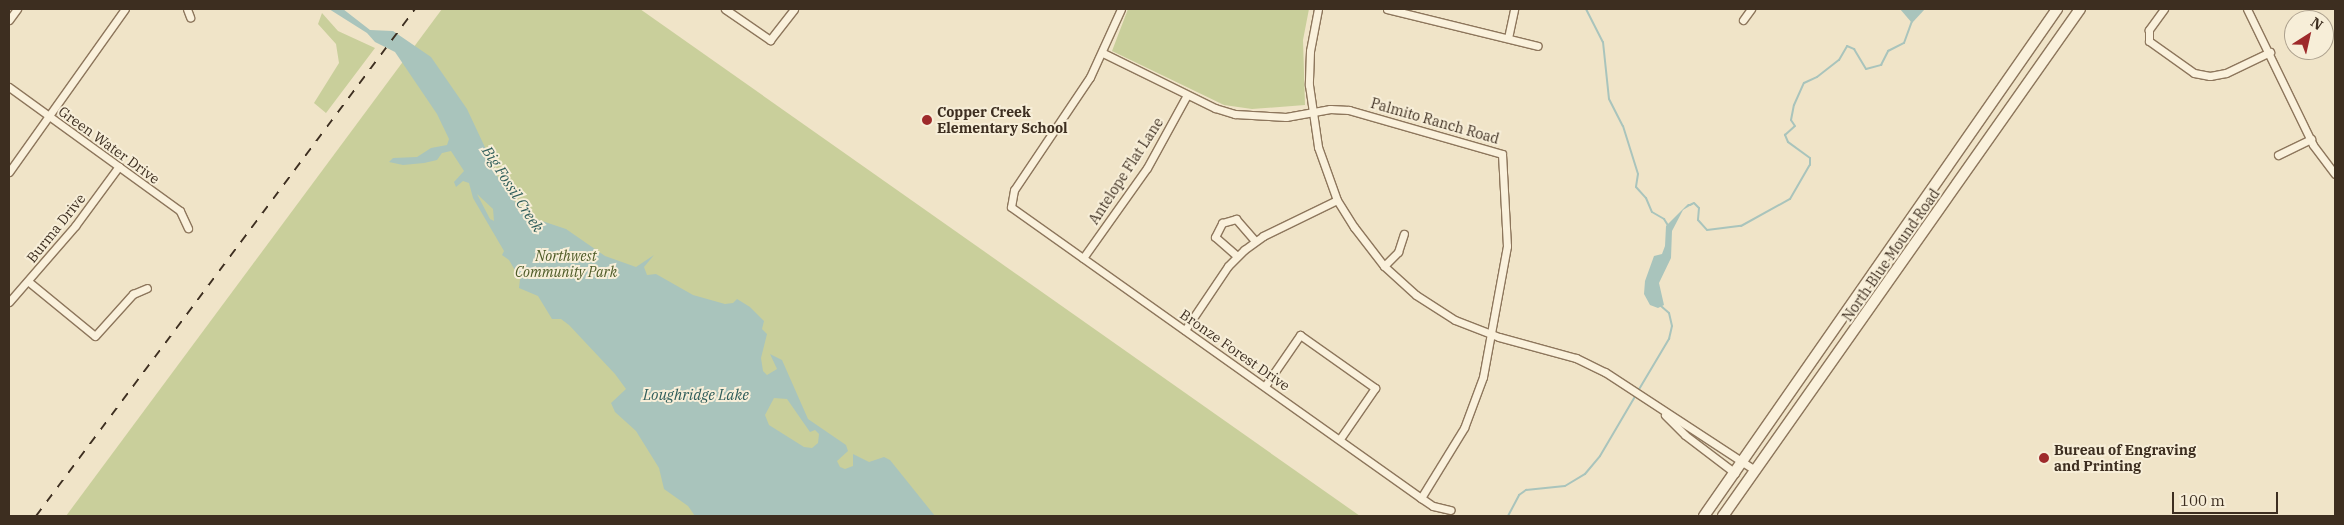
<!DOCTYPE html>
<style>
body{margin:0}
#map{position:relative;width:2344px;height:525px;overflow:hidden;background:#f0e4c8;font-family:"IBM Plex Serif",serif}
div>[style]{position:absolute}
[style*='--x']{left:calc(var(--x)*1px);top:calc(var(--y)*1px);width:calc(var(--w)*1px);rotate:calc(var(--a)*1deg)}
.green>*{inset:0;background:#c9cf9b}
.water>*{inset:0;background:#a9c4bc}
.stream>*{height:2px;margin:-1px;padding:0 1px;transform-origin:1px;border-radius:1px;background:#a9c4bc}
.roads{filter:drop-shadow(1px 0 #8d765c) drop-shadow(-1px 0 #8d765c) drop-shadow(0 1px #8d765c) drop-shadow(0 -1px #8d765c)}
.street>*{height:7px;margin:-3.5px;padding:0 3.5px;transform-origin:3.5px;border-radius:3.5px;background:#faf1dc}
.secondary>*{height:10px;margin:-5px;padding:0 5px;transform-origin:5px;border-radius:5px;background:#faf1dc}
.rail>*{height:2px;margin-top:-1px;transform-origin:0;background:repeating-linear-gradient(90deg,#3d2e20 0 9px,transparent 0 18px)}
.dots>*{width:14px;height:14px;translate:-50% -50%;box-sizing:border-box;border:2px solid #f7eed8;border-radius:50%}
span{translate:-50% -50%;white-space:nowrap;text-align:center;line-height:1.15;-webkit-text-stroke:4px #f7eed8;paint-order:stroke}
.poi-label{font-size:14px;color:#3d2e20;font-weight:700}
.left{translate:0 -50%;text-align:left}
.street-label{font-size:14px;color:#3d2e20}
.park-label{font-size:14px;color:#4d5a26;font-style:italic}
.water-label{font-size:15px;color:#2f5d5a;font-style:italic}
.frame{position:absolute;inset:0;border:10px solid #3d2e20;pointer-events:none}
.north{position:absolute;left:2284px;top:10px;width:50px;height:50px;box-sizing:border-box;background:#f7eed8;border:1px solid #ada18e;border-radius:50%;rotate:35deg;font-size:14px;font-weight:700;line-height:20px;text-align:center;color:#3d2e20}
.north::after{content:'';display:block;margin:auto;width:18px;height:22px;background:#9e2a2b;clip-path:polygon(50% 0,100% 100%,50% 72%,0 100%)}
.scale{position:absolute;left:2172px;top:492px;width:106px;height:22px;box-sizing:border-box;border:2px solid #3d2e20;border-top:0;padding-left:6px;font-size:15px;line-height:18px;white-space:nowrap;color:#3d2e20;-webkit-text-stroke:4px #f7eed8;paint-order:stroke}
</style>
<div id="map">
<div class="green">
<i style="clip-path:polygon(442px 9px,640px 9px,1360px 516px,66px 516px)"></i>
<i style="clip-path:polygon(1128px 9px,1309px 9px,1303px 40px,1305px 105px,1252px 109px,1224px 105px,1112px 51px)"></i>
<i style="clip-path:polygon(322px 13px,338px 31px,375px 48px,326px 113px,314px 103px,339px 63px,336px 44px,318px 24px)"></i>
</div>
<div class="water">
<i style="clip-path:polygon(evenodd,329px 9px,343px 9px,370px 30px,393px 31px,431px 57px,467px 109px,490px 158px,489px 164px,520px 209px,533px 218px,566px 229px,605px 256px,636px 267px,654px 255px,644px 267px,647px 275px,656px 274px,693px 295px,725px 304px,733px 303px,737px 299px,750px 307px,764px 321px,762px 329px,767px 334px,761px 358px,763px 371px,767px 375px,777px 369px,770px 354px,782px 360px,808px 419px,846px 445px,848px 451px,837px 461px,840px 467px,845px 469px,853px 466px,853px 454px,869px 462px,884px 457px,890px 460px,935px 516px,695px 516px,688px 506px,664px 489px,659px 468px,636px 431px,615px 412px,611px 403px,626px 389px,615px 374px,569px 325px,561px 319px,552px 319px,538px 296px,519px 288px,520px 279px,509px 260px,502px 255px,504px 251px,473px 198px,469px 183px,463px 181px,456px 187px,454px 182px,464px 171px,451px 151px,442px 153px,437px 160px,424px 163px,403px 165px,389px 162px,393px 158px,417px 157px,431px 148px,447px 145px,449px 139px,437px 114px,395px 52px,375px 42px,367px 33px,329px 9px,477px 194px,493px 209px,494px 221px,490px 219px,477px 194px,329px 9px,774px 398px,787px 399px,810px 432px,815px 430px,819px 434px,818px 443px,812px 448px,804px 447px,769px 425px,765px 415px,774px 398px)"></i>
<i style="clip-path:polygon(1900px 9px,1925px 9px,1912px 23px)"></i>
<i style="clip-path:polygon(1688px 204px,1693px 204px,1683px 210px,1672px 231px,1671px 258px,1659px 283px,1664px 305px,1658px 308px,1650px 305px,1644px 294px,1645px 281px,1654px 256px,1662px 254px,1665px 246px,1666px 226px)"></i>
</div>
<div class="stream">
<i style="--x:1586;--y:9;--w:37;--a:63"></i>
<i style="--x:1603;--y:42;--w:57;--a:84"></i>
<i style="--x:1609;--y:99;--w:30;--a:63"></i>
<i style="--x:1623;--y:126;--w:50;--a:72.6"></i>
<i style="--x:1638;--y:174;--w:13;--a:99"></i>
<i style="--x:1636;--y:187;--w:15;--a:48"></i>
<i style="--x:1646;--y:198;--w:15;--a:67"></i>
<i style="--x:1652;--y:212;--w:14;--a:30"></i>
<i style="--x:1664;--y:219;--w:9;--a:58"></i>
<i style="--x:1690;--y:205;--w:4;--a:-27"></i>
<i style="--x:1694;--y:203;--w:7;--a:45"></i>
<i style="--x:1699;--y:208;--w:12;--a:95"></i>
<i style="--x:1698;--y:220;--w:13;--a:48"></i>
<i style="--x:1707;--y:230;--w:34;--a:-7"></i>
<i style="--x:1741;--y:226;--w:56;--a:-28.9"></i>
<i style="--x:1790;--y:199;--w:39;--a:-60"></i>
<i style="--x:1810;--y:165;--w:7;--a:-90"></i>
<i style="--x:1810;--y:158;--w:27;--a:-144"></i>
<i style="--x:1788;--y:142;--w:8;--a:-113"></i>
<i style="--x:1785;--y:135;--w:13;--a:-42"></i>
<i style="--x:1795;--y:126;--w:7;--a:-124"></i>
<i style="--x:1791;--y:120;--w:15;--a:-79"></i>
<i style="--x:1794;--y:105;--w:24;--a:-66"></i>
<i style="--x:1804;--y:83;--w:14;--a:-25"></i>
<i style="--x:1817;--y:77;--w:28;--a:-38"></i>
<i style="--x:1839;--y:60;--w:16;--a:-60"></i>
<i style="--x:1847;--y:46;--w:8;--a:23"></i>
<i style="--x:1854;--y:49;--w:23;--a:59"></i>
<i style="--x:1866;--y:69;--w:16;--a:-15"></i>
<i style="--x:1881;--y:65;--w:16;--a:-63"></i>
<i style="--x:1888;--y:51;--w:18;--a:-27"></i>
<i style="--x:1904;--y:43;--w:23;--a:-70"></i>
<i style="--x:1638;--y:391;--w:61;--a:-59.2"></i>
<i style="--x:1669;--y:339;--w:13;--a:-77"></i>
<i style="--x:1672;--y:326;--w:13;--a:-103"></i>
<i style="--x:1669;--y:313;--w:11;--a:-139"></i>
<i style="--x:1508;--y:516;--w:24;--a:-62"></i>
<i style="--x:1519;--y:495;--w:9;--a:-36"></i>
<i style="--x:1526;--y:490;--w:39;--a:-6"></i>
<i style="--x:1565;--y:486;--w:23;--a:-31"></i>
<i style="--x:1585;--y:474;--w:23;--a:-50"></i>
<i style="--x:1600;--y:456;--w:71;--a:-59.5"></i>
</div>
<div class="roads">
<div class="street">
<i style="--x:187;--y:9;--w:9;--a:69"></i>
<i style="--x:725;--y:9;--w:55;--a:34.6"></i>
<i style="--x:770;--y:40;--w:39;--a:-52"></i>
<i style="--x:1121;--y:9;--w:75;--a:114.5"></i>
<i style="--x:1090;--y:77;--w:136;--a:123.9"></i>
<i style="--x:1014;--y:190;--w:17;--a:100"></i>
<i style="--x:1011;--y:207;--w:503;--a:35.37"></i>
<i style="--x:1421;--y:498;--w:14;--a:34"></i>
<i style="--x:1433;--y:506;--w:18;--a:13"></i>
<i style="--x:1318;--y:9;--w:43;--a:100.8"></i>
<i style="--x:1310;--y:51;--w:34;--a:92"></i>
<i style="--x:1309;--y:85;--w:63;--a:81.7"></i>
<i style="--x:1318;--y:147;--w:56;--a:70.3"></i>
<i style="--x:1337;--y:200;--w:32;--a:58"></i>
<i style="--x:1354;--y:227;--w:49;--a:52.4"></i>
<i style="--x:1384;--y:266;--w:43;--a:42.2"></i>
<i style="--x:1416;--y:295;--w:46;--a:32.7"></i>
<i style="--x:1455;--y:320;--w:47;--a:21.1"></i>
<i style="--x:1499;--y:337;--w:80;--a:15.3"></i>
<i style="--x:1576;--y:358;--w:32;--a:26"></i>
<i style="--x:1605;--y:372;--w:179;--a:33.2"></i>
<i style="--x:1387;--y:9;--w:155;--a:13.8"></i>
<i style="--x:2164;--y:9;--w:26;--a:126"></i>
<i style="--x:2149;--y:30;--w:11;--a:90"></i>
<i style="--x:2149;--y:41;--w:55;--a:35.4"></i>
<i style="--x:2194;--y:73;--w:16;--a:11"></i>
<i style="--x:2210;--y:76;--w:16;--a:-11"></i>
<i style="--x:2226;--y:73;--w:49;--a:-25.5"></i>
<i style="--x:2247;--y:9;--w:151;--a:64.1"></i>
<i style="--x:2313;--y:145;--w:36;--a:53"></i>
<i style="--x:9;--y:20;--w:14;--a:-54"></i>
<i style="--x:1743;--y:20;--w:14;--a:-54"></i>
<i style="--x:1508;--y:38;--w:30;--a:-78"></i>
<i style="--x:1103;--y:53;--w:125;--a:26.2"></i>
<i style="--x:1215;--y:108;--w:21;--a:17"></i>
<i style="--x:1235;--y:114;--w:51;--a:3.4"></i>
<i style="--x:1286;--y:117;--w:45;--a:-10.3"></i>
<i style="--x:1330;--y:109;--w:19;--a:3"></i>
<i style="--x:1349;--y:110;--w:159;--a:16"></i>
<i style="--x:1502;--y:154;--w:92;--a:86.9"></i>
<i style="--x:1507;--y:246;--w:133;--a:100.4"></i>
<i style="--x:1483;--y:377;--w:54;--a:110.4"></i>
<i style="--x:1464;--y:428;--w:82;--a:121.6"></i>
<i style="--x:9;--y:87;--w:211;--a:35.9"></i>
<i style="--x:180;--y:211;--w:19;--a:65"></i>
<i style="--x:2278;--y:155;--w:37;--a:-26"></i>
<i style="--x:9;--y:172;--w:200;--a:-54.6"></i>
<i style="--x:1237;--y:256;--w:29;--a:-139"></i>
<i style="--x:1215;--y:237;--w:16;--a:-63"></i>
<i style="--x:1222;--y:223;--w:15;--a:-16"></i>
<i style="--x:1236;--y:219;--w:29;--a:49"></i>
<i style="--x:1083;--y:258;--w:110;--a:-54.6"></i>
<i style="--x:1147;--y:168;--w:83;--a:-61.3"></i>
<i style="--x:1384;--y:266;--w:20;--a:-45"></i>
<i style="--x:1398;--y:252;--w:19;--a:-72"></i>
<i style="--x:29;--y:282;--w:85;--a:39.3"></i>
<i style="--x:95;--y:336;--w:57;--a:-47.9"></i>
<i style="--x:133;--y:294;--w:15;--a:-23"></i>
<i style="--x:9;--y:302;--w:101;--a:-49"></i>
<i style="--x:75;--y:226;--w:74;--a:-53.7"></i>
<i style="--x:1185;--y:330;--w:77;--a:-56.1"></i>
<i style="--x:1228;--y:266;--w:23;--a:-45"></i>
<i style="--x:1244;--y:250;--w:24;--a:-36"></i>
<i style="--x:1263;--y:236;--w:82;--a:-25.9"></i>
<i style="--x:1265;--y:386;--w:62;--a:-55.5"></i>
<i style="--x:1300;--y:335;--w:92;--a:35.2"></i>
<i style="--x:1375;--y:388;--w:62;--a:124.5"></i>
<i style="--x:1665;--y:415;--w:28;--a:45"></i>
<i style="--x:1685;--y:435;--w:63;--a:37.2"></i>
</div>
<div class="secondary">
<i style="--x:1704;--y:516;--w:618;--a:-55.15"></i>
<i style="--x:1723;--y:516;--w:620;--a:-54.85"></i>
</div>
</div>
<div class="rail">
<i style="--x:36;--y:516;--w:633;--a:-53.22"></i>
</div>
<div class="dots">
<i style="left:927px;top:120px;background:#9e2a2b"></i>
<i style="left:2044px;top:458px;background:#9e2a2b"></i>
</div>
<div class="poi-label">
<span class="left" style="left:937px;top:120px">Copper Creek<br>Elementary School</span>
<span class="left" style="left:2054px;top:458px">Bureau of Engraving<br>and Printing</span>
</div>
<div class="street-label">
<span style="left:1435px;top:121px;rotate:16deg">Palmito Ranch Road</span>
<span style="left:109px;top:145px;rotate:36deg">Green Water Drive</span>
<span style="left:1126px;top:171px;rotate:-57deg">Antelope Flat Lane</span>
<span style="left:56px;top:228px;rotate:-51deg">Burma Drive</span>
<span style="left:1891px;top:255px;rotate:-55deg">North Blue Mound Road</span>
<span style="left:1235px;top:350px;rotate:35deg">Bronze Forest Drive</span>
</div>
<div class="park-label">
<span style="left:566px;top:264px">Northwest<br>Community Park</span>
</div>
<div class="water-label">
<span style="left:513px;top:189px;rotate:57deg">Big Fossil Creek</span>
<span style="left:696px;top:395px">Loughridge Lake</span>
</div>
<div class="frame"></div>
<div class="north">N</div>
<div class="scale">100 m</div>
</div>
